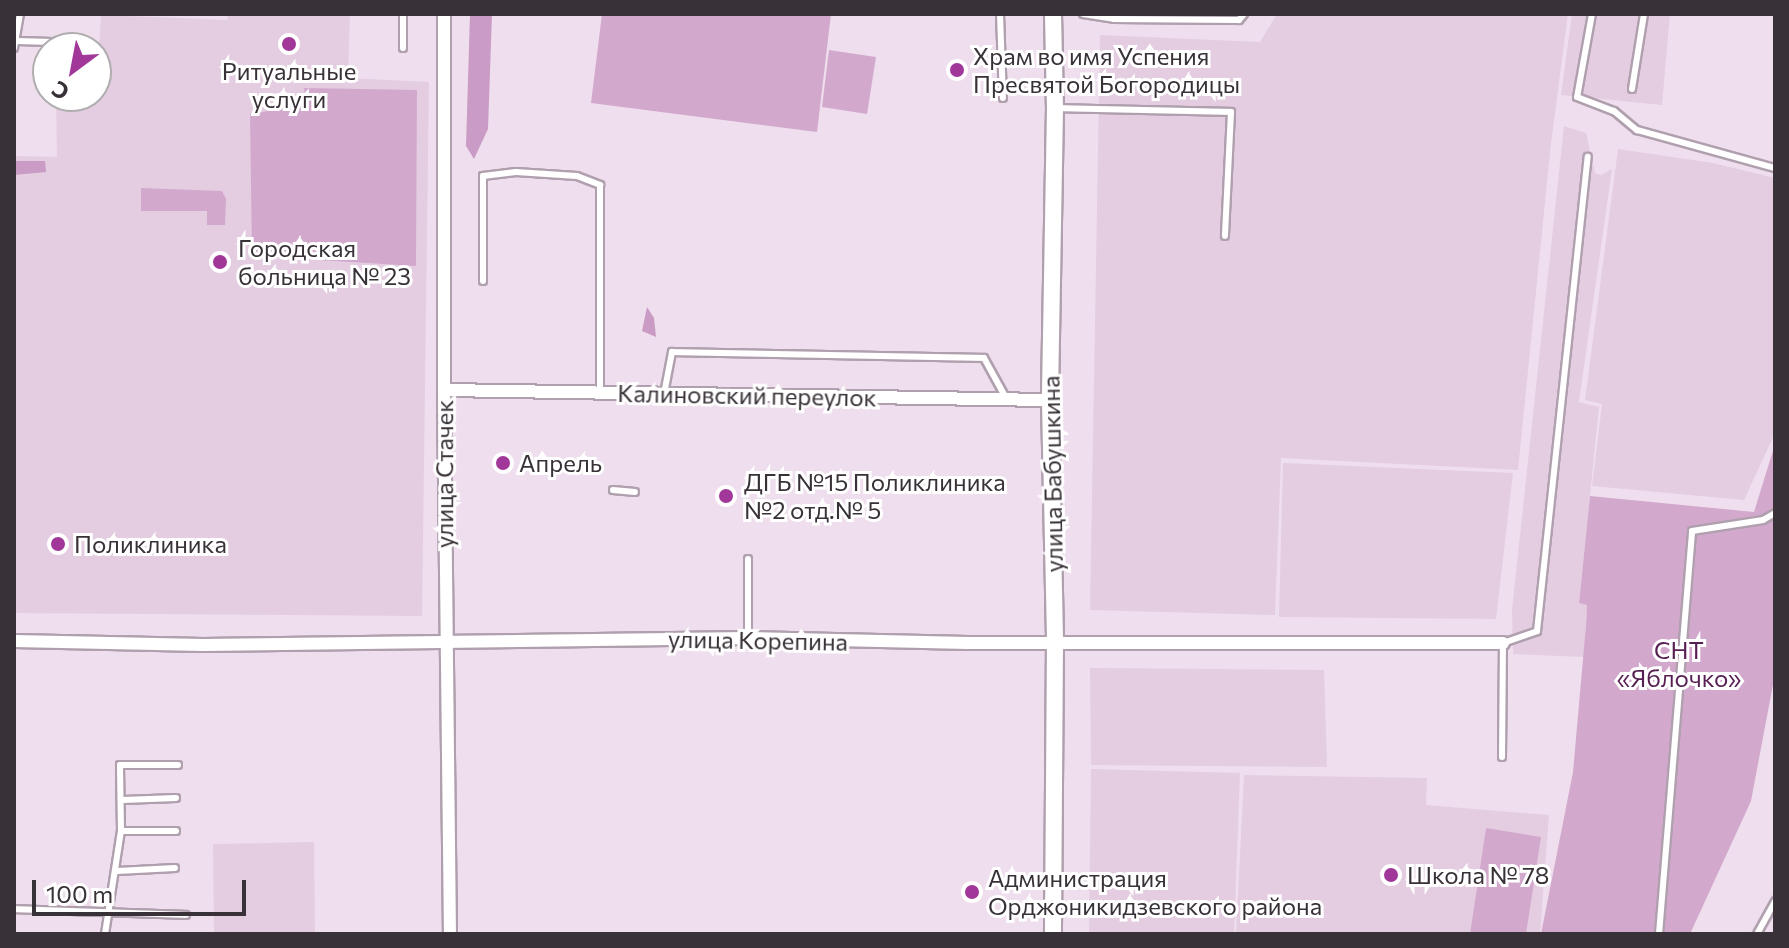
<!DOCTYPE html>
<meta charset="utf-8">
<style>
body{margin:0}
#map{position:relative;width:1789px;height:948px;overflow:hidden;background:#efdeed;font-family:Commissioner,sans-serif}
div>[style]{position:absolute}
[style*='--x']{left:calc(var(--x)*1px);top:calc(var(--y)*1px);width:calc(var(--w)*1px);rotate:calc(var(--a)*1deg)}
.built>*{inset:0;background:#e4cde1}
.green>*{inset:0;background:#d2a9cd}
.forest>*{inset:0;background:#ca9bc4}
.roads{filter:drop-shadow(2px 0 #b0a0ae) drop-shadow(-2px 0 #b0a0ae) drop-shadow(0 2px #b0a0ae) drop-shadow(0 -2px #b0a0ae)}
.service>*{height:6px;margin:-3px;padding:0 3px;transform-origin:3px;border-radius:3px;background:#fff}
.minor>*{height:12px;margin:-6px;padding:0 6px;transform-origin:6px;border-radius:6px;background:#fff}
.tertiary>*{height:16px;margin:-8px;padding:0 8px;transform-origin:8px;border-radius:8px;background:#fff}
.dots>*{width:22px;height:22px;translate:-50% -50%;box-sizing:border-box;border:4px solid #fff;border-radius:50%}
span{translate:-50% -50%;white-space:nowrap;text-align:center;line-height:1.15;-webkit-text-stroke:6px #fff;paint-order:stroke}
.poi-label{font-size:24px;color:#383137}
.left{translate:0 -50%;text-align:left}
.street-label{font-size:24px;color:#383137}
.park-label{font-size:24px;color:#561e52}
.frame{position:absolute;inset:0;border:16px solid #383137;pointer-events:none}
.north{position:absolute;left:32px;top:32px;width:80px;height:80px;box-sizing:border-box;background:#fff;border:2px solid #afadaf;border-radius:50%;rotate:212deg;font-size:22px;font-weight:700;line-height:32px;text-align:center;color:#383137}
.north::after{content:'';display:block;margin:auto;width:28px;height:36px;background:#a03799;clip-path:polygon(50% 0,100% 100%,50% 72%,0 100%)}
.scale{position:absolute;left:32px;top:880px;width:214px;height:36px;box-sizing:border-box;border:4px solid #383137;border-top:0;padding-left:10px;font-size:24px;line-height:28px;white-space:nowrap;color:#383137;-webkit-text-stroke:6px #fff;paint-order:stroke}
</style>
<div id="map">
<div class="built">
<i style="clip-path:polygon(228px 14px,350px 14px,348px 78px,429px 82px,422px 616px,14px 613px,14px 156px,57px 157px,56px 96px,96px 96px,101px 15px,227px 20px)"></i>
<i style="clip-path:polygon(1277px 14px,1568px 14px,1551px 143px,1518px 470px,1281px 458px,1275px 615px,1090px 610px,1100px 35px,1260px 42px)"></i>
<i style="clip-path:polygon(1572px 14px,1670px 14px,1662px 105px,1561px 95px)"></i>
<i style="clip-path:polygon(1564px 126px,1586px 133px,1595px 173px,1601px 175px,1612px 169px,1579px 402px,1599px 407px,1579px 603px,1587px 605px,1584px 657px,1513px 654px,1512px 610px)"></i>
<i style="clip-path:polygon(1618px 149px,1713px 163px,1775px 178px,1775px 433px,1744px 500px,1592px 486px,1602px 404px,1585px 400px)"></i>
<i style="clip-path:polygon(1283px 463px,1513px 473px,1496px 619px,1279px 617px)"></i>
<i style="clip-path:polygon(1090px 668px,1324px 670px,1327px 767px,1091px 765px)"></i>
<i style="clip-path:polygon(1091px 769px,1240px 773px,1234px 934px,1089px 934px)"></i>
<i style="clip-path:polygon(1244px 775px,1427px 778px,1426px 805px,1549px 815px,1540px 934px,1236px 934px)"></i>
<i style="clip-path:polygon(314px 842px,315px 934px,214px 934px,213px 844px)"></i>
</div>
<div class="green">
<i style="clip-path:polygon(602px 14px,831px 14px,817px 132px,591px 103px)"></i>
<i style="clip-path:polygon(829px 50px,876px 57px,867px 114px,822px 107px)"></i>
<i style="clip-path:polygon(304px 88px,417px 90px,416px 266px,252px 256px,250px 114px,306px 105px)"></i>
<i style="clip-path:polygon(141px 188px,222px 191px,226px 199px,225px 225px,207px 225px,207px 211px,141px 211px)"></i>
<i style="clip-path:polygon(1775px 444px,1775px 674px,1751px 801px,1690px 934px,1541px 934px,1573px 772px,1586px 625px,1587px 605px,1579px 603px,1590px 496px,1754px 512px)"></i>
<i style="clip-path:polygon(1486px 828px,1541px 837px,1526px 934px,1470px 934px)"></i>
</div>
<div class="forest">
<i style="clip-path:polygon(470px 14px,492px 14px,488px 129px,474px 159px,466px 146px)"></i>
<i style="clip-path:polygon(14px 161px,45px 161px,46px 172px,14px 175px)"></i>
<i style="clip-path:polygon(647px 307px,654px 318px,656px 337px,642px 331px)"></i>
</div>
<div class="roads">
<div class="service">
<i style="--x:1000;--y:14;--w:84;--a:88"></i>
<i style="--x:1083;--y:14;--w:31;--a:9"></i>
<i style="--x:1114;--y:19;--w:125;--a:0.5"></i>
<i style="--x:1239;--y:20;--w:8;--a:-50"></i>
<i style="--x:1592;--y:14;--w:84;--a:100.2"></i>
<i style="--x:1577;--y:97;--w:40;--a:21"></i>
<i style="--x:1614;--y:111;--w:30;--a:40"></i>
<i style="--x:1637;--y:130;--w:143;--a:15.4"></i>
<i style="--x:17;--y:41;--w:70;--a:1.6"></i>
<i style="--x:14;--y:48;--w:35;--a:-80"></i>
<i style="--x:403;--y:48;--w:34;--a:-90"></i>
<i style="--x:1632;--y:89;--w:76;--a:-80.9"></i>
<i style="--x:1055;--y:108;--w:176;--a:1.3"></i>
<i style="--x:1231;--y:112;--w:124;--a:92.8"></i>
<i style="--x:483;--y:281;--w:105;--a:-90"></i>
<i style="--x:483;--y:176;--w:33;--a:-7"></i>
<i style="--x:516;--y:172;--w:61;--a:3.8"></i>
<i style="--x:577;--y:176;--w:25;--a:21"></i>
<i style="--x:600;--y:185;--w:206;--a:90"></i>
<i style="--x:664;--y:394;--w:43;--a:-79.2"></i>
<i style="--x:672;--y:352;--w:312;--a:1.1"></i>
<i style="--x:984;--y:358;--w:46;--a:61.2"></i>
<i style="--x:613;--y:490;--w:22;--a:5"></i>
<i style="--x:748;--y:638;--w:79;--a:-90"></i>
<i style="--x:1502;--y:757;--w:114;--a:-89.5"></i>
<i style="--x:1503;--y:643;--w:36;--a:-19"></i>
<i style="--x:1537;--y:631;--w:477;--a:-83.9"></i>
<i style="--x:123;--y:800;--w:53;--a:-2.2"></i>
<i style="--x:121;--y:831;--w:55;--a:0"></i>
<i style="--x:117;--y:871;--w:58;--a:-3"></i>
<i style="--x:14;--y:909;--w:172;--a:2"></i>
<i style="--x:105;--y:934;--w:104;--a:-81.2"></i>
<i style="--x:121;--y:831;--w:66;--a:-90.9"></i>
<i style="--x:120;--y:765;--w:58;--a:0"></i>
<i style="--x:1659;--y:934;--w:404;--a:-85.3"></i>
<i style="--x:1692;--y:531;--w:72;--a:-8.8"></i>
<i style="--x:1763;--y:520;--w:14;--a:-30"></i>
<i style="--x:1757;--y:934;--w:38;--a:-61"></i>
</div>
<div class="minor">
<i style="--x:444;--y:14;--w:376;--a:90"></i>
<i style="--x:444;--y:390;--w:544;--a:89.37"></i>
<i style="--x:444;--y:390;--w:606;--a:0.95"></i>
<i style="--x:14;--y:641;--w:189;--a:1.2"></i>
<i style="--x:203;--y:645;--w:545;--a:-0.74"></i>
<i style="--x:748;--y:638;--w:220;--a:1.3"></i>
<i style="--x:968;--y:643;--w:535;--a:0"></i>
</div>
<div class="tertiary">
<i style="--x:1053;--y:14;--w:94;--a:88.8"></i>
<i style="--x:1055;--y:108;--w:292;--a:91"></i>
<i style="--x:1050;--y:400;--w:242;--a:88.8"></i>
<i style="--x:1055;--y:642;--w:292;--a:90.4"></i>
</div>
</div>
<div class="dots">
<i style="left:289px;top:44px;background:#a03799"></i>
<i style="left:957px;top:70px;background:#a03799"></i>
<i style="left:220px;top:262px;background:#a03799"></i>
<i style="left:503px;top:463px;background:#a03799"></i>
<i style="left:726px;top:496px;background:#a03799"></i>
<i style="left:58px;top:544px;background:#a03799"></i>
<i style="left:1391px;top:875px;background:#a03799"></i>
<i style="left:972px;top:892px;background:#a03799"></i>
</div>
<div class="poi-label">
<span class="left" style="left:973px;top:70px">Храм во имя Успения<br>Пресвятой Богородицы</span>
<span style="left:289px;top:85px">Ритуальные<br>услуги</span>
<span class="left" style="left:238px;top:262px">Городская<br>больница № 23</span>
<span class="left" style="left:519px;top:463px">Апрель</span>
<span class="left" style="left:744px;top:496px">ДГБ №15 Поликлиника<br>№2 отд.№ 5</span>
<span class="left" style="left:74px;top:544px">Поликлиника</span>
<span class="left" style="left:1407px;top:875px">Школа № 78</span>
<span class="left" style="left:988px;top:892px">Администрация<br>Орджоникидзевского района</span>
</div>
<div class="street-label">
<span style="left:747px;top:395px;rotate:1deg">Калиновский переулок</span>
<span style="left:444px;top:474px;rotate:-90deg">улица Стачек</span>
<span style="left:1052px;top:474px;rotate:-91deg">улица Бабушкина</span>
<span style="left:758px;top:640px;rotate:1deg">улица Корепина</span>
</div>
<div class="park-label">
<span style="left:1679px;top:664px">СНТ<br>«Яблочко»</span>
</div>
<div class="frame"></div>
<div class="north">С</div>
<div class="scale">100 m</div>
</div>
